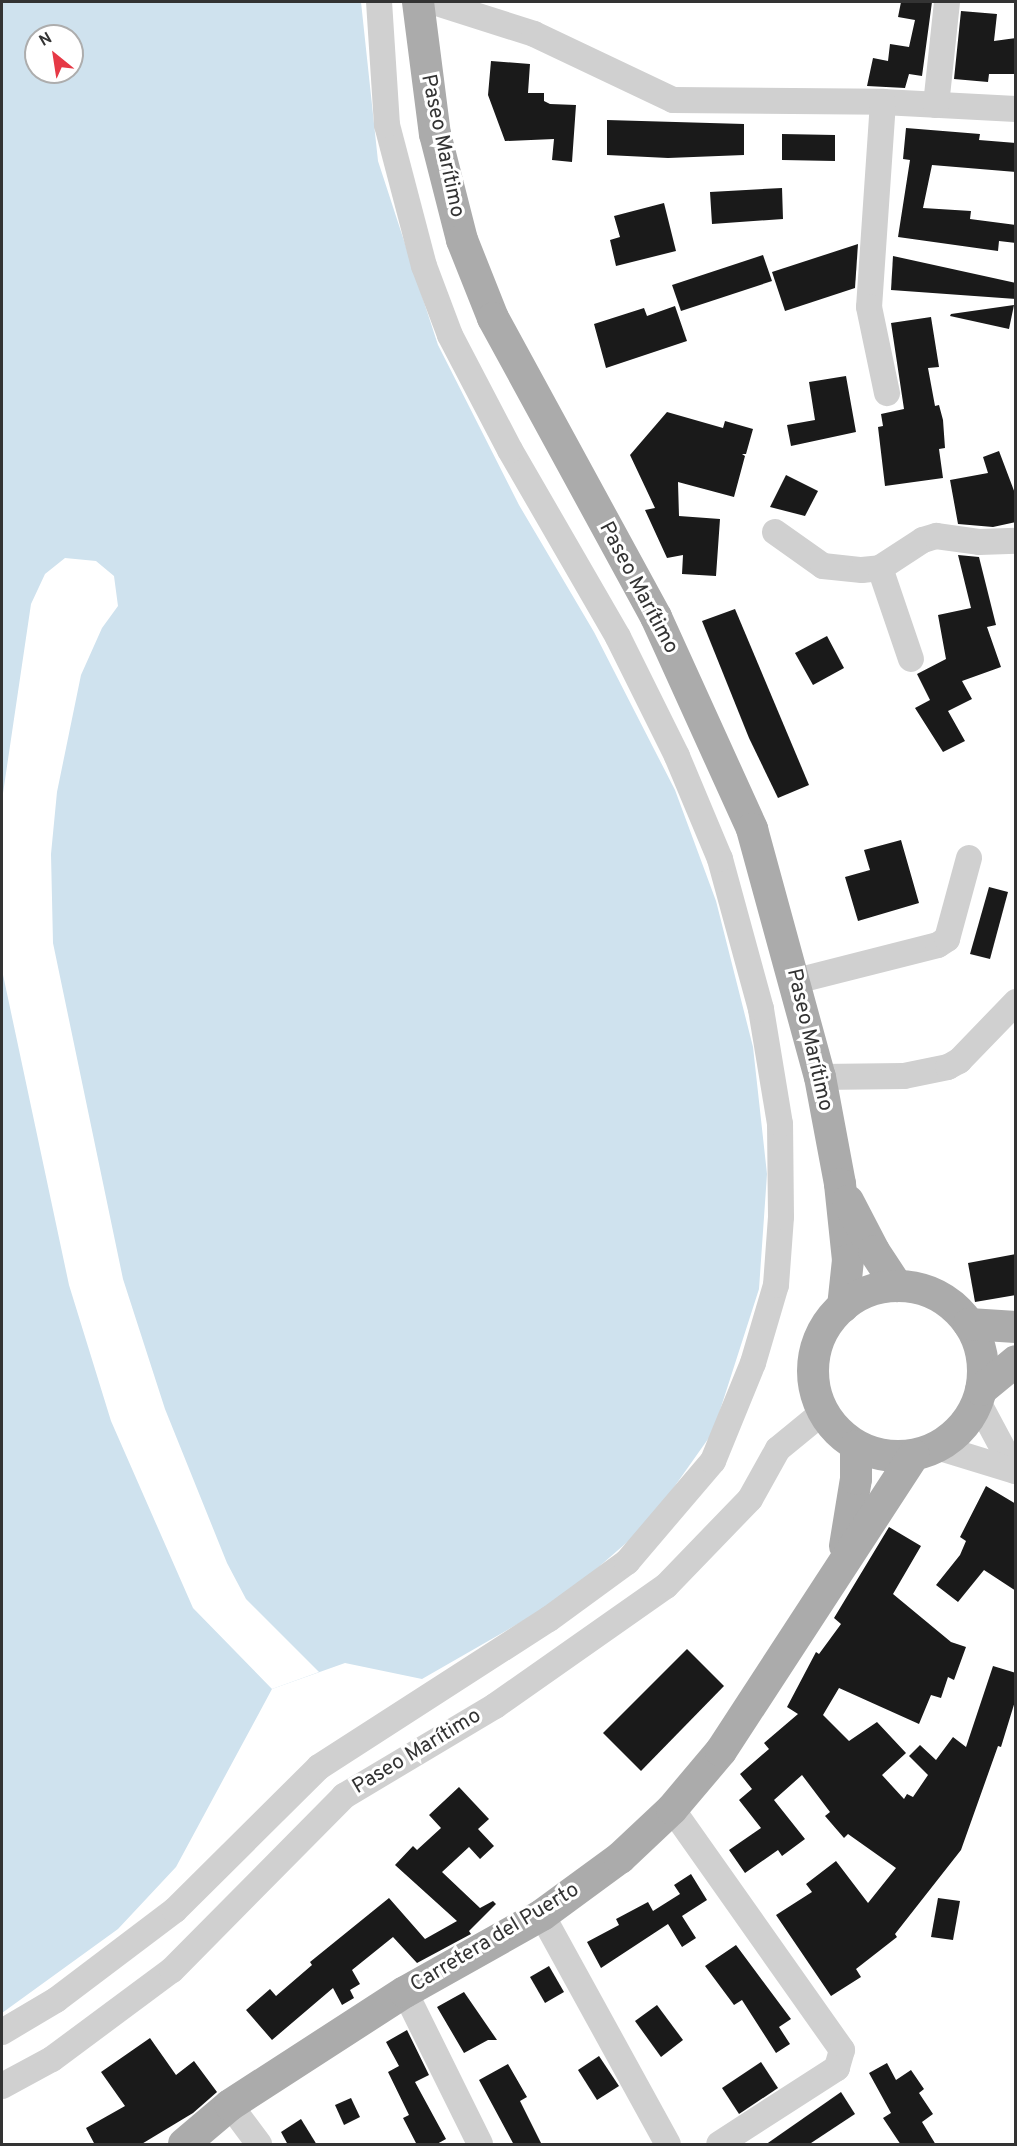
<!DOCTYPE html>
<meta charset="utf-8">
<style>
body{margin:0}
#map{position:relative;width:1017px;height:2146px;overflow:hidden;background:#fff;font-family:Overpass,sans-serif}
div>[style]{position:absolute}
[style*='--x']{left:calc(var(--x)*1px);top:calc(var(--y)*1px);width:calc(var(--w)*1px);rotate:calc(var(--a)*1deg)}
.water>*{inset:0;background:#cfe2ee}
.pier>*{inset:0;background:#fff}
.building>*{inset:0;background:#1a1a1a}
.minor>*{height:26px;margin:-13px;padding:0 13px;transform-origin:13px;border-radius:13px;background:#d0d0d0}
.major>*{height:32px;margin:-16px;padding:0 16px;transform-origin:16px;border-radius:16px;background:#ababab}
.major>.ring{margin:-16px;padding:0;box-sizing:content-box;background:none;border:32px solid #ababab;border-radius:50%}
span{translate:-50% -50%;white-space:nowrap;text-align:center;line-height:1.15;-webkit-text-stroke:6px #fff;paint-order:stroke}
.street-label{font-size:21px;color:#333}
.frame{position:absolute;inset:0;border:3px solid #333;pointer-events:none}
.north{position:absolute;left:24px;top:24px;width:60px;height:60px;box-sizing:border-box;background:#fff;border:2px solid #adadad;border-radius:50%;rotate:330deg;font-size:16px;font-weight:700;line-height:24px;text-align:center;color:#333}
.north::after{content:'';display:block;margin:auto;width:21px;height:27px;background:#e63946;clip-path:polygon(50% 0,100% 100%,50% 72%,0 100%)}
</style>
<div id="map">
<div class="water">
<i style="clip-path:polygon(evenodd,2px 2px,361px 2px,378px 161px,438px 345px,519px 505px,594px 632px,675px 790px,716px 901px,753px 1047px,767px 1174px,759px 1289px,713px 1432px,648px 1524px,563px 1598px,422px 1679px,345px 1663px,272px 1689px,176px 1867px,118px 1929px,2px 2013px,2px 2px,36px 36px,72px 36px,72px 72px,36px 72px,36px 36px)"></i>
</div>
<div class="pier">
<i style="clip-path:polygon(65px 558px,96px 561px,114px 576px,118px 606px,102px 628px,81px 675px,57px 792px,51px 854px,53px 943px,123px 1279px,165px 1409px,227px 1563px,246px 1599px,319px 1672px,272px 1689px,193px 1608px,111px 1421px,69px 1285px,2px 970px,2px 800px,31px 604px,45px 574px)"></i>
</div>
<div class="building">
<i style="clip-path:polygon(901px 2px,932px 2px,922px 76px,909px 74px,905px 88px,867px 86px,873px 58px,888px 61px,890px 44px,909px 47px,915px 20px,898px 17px)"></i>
<i style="clip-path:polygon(961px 11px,997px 14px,994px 41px,1016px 38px,1016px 74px,989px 74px,988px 82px,954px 79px)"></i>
<i style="clip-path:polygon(491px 61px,530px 64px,528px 93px,544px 93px,544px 101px,550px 104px,576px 105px,572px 162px,552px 160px,554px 139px,505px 141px,488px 95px)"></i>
<i style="clip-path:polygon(607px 120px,744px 124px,744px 155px,668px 158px,607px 155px)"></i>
<i style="clip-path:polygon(906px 128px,980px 134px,979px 140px,1016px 143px,1016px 172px,932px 165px,923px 208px,971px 211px,970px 219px,1016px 225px,1016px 243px,999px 241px,998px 251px,898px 237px,910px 160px,903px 159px)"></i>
<i style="clip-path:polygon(782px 134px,835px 135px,835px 161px,782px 160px)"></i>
<i style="clip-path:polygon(782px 188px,783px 219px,712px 224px,710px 192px)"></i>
<i style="clip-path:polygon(664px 203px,676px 251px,616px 266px,610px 240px,620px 237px,614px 216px)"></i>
<i style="clip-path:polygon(858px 244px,855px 288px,785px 311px,772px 272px)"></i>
<i style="clip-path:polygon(763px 255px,772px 281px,681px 311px,672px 285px)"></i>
<i style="clip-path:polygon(893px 256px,1016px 283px,1016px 299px,891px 290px)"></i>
<i style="clip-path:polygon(1014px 305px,1009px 329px,950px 316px,951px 314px)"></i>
<i style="clip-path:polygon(675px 306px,687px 341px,606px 368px,594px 324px,644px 308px,647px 316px)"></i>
<i style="clip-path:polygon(931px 317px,939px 367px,928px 368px,935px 406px,939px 405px,943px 420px,945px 448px,939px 449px,943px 478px,885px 486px,878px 427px,883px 426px,881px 414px,904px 409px,891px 323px)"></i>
<i style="clip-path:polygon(846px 376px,856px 432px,791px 446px,787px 425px,815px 420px,809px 382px)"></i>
<i style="clip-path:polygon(667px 412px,723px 428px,725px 421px,753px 429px,746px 454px,742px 454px,745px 456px,734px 497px,678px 482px,679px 516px,720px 519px,716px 576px,682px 574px,683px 555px,667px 558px,645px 510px,655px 508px,630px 455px)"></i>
<i style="clip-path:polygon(999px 451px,1016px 496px,1016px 522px,993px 527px,958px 524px,950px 480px,988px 473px,983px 457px)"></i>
<i style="clip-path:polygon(786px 475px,818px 491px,805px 516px,770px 507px)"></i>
<i style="clip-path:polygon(958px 555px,979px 557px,996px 625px,987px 627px,1001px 667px,962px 681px,972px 699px,948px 711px,965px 741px,943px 752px,915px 708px,930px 700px,917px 674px,946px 659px,938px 615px,971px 608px)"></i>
<i style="clip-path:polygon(735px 609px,809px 785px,778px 798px,749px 738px,702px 621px)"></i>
<i style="clip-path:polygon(827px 636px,844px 668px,813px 685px,795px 653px)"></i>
<i style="clip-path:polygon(901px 840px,919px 903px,858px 921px,845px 877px,870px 870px,864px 850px)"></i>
<i style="clip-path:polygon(989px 887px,1008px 892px,990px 959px,970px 954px)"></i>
<i style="clip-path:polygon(1016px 1254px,1016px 1295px,975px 1302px,968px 1263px)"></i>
<i style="clip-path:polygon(986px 1486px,1016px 1504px,1016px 1591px,984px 1570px,958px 1602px,936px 1585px,960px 1555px,966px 1541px,960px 1537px)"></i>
<i style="clip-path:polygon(889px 1527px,921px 1546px,893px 1594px,951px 1642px,966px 1647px,954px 1680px,948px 1677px,941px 1698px,931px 1695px,919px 1724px,839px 1688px,823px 1715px,849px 1741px,877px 1722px,906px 1753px,882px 1775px,904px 1799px,907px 1794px,913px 1797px,928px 1775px,909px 1756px,920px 1745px,936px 1760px,953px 1737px,966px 1747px,993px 1666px,1016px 1673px,1016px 1698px,1001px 1747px,998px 1746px,961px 1850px,895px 1934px,897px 1937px,856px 1969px,861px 1977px,831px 1996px,776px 1915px,812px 1892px,806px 1884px,836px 1861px,868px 1903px,896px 1868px,848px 1834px,844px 1838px,825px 1816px,830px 1812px,802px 1775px,774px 1800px,805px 1839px,782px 1856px,778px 1850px,745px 1873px,729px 1850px,761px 1828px,739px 1800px,752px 1789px,740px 1774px,769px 1749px,764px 1743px,798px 1714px,787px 1707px,816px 1652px,819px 1654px,841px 1624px,834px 1618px)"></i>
<i style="clip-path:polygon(687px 1649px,724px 1686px,641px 1771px,603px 1733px)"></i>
<i style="clip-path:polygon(459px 1787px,489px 1819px,478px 1829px,494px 1846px,480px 1859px,469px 1847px,442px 1872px,480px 1908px,493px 1901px,496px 1904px,469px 1931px,471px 1934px,417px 1963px,393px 1937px,352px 1970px,360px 1984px,350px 1990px,354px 1998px,342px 2005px,333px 1988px,272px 2040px,246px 2010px,270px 1989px,276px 1996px,312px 1965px,310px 1962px,389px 1898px,425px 1939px,457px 1921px,395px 1865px,413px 1846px,417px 1850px,441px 1828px,429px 1815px)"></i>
<i style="clip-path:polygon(691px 1874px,707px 1900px,682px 1916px,696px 1938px,682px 1947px,668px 1924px,601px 1968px,587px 1942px,619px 1925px,616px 1919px,648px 1902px,653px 1911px,680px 1894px,674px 1885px)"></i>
<i style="clip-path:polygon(938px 1898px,960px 1901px,953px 1940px,931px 1937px)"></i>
<i style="clip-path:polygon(736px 1945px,791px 2019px,779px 2027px,790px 2044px,776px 2053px,742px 2000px,734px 2005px,705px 1966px)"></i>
<i style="clip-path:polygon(549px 1966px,564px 1992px,545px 2003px,530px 1977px)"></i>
<i style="clip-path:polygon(464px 1992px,497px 2040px,488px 2040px,464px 2053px,437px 2007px)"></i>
<i style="clip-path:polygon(657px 2005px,683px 2040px,661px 2057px,635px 2021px)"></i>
<i style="clip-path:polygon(407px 2030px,429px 2075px,415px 2082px,446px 2139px,435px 2145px,417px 2145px,403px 2118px,409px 2115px,388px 2072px,399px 2066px,386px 2042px)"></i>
<i style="clip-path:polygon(150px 2038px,176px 2075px,194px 2061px,217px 2092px,193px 2113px,140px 2145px,95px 2145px,86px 2128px,125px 2106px,101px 2072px)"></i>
<i style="clip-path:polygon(599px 2056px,619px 2086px,597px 2100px,578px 2070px)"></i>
<i style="clip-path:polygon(761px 2062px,778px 2088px,739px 2114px,722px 2088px)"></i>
<i style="clip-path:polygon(887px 2063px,896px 2080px,911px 2070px,924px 2089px,919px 2093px,933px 2114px,922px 2122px,936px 2145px,901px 2145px,883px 2118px,891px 2113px,869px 2073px)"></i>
<i style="clip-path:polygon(508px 2064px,527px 2097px,520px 2101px,542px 2145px,514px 2145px,479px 2080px)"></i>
<i style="clip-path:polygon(841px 2092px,855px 2114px,808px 2145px,765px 2145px)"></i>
<i style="clip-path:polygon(351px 2098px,360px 2117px,344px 2125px,335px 2105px)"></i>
<i style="clip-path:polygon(301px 2119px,317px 2145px,288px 2145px,281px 2132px)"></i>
</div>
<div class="minor">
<i style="--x:434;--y:2;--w:105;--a:17.7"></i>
<i style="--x:534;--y:34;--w:154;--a:25.4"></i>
<i style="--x:673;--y:100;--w:210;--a:0.5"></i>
<i style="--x:883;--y:102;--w:133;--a:3"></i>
<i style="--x:883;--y:102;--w:205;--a:93.9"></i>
<i style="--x:869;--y:307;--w:88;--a:78.2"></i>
<i style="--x:936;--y:105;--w:104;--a:-83.9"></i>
<i style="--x:775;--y:532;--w:59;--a:35.3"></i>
<i style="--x:823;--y:566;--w:39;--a:6"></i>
<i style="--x:862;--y:570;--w:18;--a:-6"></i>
<i style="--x:880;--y:568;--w:51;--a:-33.1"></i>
<i style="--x:923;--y:540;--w:14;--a:-17"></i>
<i style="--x:936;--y:536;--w:43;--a:7.9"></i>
<i style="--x:979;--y:542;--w:37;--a:-2"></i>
<i style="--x:880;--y:568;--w:96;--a:71.2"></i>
<i style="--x:796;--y:981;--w:146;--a:-14.2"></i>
<i style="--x:938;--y:945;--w:11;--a:-34"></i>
<i style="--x:947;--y:939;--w:84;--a:-74.8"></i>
<i style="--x:820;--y:1077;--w:84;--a:-0.7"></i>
<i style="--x:904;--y:1076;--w:45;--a:-11.6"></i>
<i style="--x:948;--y:1067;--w:13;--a:-29"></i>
<i style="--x:959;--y:1061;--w:82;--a:-46"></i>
<i style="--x:978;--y:1402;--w:78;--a:61.8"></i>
<i style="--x:937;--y:1447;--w:82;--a:17.1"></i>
<i style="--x:672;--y:1809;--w:295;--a:54.8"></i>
<i style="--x:842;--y:2050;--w:19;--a:106"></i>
<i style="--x:837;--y:2068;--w:140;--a:147.2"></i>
<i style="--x:542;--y:1915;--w:261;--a:61.2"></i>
<i style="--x:405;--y:1992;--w:169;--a:63.7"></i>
<i style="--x:2;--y:2032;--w:63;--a:-30.7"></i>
<i style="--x:56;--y:2000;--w:149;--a:-37.1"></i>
<i style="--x:175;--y:1910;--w:203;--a:-44.8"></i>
<i style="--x:319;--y:1767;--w:274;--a:-32.8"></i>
<i style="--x:549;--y:1619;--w:97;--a:-36.2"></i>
<i style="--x:627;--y:1562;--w:133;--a:-49.6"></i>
<i style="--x:713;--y:1461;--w:106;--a:-67.8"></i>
<i style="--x:753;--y:1363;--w:81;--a:-73.6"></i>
<i style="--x:776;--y:1285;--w:68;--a:-85.8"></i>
<i style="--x:781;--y:1217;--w:93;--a:-90.6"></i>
<i style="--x:780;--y:1124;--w:117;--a:-99.4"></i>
<i style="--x:761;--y:1009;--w:156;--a:-105.3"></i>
<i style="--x:720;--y:859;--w:112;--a:-112.7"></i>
<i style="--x:677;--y:756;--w:133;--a:-116.4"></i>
<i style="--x:618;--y:637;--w:216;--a:-120"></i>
<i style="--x:510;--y:450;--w:130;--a:-117.6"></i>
<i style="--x:450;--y:335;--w:74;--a:-110.6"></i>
<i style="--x:424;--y:266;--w:146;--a:-104.7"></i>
<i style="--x:387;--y:125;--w:123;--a:-93.7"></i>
<i style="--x:2;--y:2086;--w:57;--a:-28.4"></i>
<i style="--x:52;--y:2059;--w:149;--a:-36.6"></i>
<i style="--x:172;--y:1970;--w:245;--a:-45.3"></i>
<i style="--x:344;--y:1796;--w:176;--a:-30.8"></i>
<i style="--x:495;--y:1706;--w:209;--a:-35.1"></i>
<i style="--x:666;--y:1586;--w:121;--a:-46"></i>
<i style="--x:750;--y:1499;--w:57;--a:-60.8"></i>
<i style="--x:778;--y:1449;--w:58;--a:-39.4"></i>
<i style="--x:230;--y:2105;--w:49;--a:53.4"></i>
</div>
<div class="major">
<i style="--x:418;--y:2;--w:133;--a:82.7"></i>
<i style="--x:435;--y:134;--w:109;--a:75.7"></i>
<i style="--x:462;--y:240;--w:84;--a:68.3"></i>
<i style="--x:493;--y:318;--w:341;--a:61.4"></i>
<i style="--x:656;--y:617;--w:233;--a:65.6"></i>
<i style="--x:752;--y:829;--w:257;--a:74.7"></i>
<i style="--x:820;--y:1077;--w:109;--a:79.4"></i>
<i style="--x:840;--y:1184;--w:76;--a:84"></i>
<i style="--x:848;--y:1260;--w:47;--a:96.1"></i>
<i style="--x:848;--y:1201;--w:56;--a:62.5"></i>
<i style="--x:874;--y:1251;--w:42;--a:56.7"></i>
<i class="ring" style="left:813px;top:1286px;width:138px;height:138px"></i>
<i style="--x:969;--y:1324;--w:47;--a:3.7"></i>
<i style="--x:981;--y:1390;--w:45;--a:-39.6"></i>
<i style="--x:845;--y:1546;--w:68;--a:-80.7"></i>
<i style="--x:856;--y:1479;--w:33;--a:-90"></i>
<i style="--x:184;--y:2144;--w:60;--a:-40.3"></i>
<i style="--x:230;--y:2105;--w:208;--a:-32.9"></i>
<i style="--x:405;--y:1992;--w:157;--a:-29.3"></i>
<i style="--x:542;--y:1915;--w:97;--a:-36.2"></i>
<i style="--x:620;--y:1858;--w:71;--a:-43.3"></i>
<i style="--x:672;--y:1809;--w:76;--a:-49.8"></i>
<i style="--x:721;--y:1751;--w:353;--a:-56.9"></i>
</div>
<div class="street-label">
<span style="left:442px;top:146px;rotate:78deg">Paseo Marítimo</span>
<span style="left:638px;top:588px;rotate:62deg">Paseo Marítimo</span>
<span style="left:809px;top:1040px;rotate:77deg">Paseo Marítimo</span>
<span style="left:417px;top:1752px;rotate:-31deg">Paseo Marítimo</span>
<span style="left:495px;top:1938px;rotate:-31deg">Carretera del Puerto</span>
</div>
<div class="frame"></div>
<div class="north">N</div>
</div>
